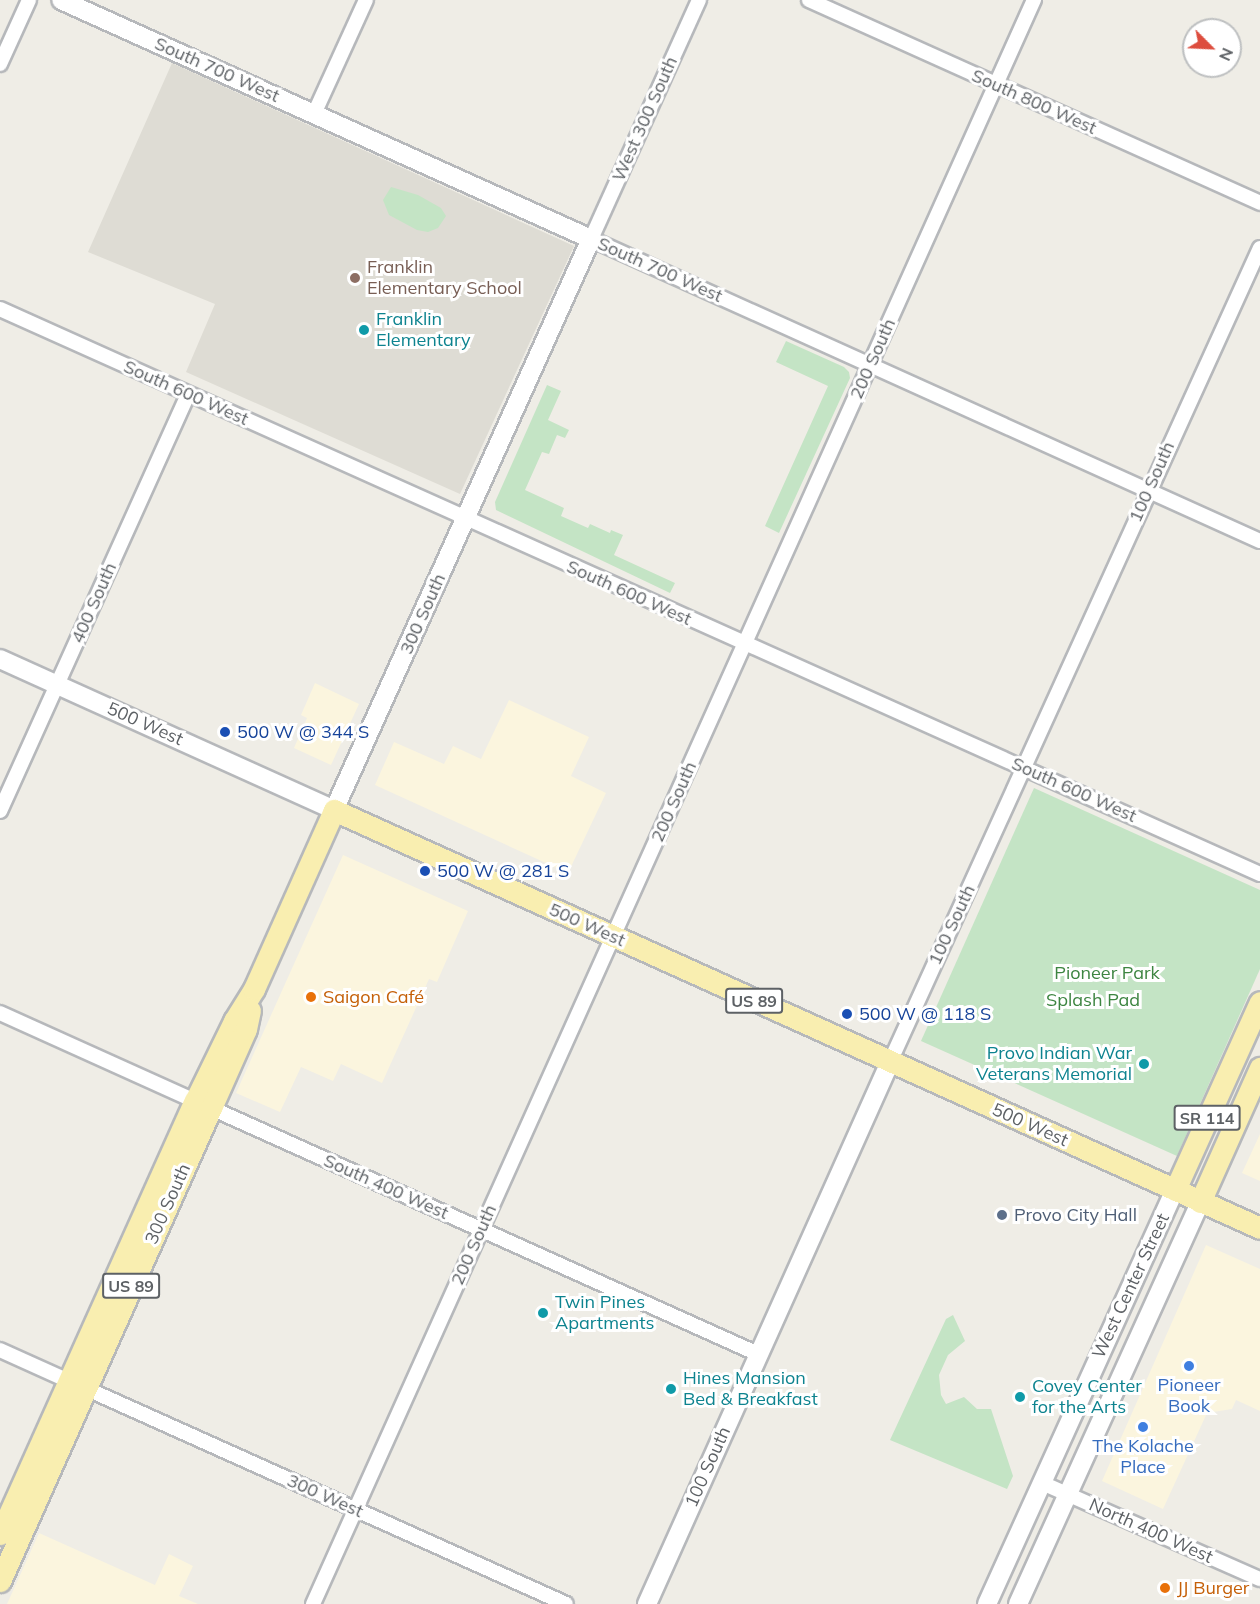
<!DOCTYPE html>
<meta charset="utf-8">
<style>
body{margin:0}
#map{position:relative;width:1260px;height:1604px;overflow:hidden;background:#efede6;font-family:Mulish,sans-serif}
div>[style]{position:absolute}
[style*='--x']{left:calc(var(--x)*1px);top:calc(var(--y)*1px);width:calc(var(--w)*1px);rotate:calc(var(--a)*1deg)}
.commercial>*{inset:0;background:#fbf5de}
.education>*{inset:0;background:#dedcd4}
.green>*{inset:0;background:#c4e4c5}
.roads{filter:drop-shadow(2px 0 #b6b8bb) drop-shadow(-2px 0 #b6b8bb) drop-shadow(0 2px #b6b8bb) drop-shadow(0 -2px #b6b8bb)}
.street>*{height:14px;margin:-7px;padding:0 7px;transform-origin:7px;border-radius:7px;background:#fff}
.secondary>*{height:18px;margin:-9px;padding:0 9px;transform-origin:9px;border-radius:9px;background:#fff}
.primary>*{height:21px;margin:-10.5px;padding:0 10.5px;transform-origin:10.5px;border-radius:10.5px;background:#f9eeb0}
.dots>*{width:16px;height:16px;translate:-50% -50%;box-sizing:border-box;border:3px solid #fff;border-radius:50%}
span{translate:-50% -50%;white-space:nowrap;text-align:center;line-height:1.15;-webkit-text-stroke:6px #fff;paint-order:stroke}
.shield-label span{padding:2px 4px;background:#fff;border:2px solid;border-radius:4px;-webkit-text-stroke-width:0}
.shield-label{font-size:16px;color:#5d6165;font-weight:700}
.street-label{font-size:18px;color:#5d6165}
.education-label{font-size:18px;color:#785e54}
.left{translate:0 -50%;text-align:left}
.culture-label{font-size:18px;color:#0d838f}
.right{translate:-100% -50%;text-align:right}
.transit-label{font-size:18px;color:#164399}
.park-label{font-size:18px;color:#3d8541}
.food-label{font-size:18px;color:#c56008}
.service-label{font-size:18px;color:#4e5e75}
.shop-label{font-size:18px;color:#366cbe}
.north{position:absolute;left:1182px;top:18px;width:60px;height:60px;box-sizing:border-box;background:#fff;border:2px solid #bec0c1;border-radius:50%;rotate:114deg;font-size:16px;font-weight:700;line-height:24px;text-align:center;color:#5d6165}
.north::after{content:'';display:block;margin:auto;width:21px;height:27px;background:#dd4d3e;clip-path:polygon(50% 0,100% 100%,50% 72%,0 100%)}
</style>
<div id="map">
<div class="commercial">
<i style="clip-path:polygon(315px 683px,359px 704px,331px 765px,294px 748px,307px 718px,301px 715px)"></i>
<i style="clip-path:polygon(509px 700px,589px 737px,571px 776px,606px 793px,568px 873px,375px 785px,394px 742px,444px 764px,453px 746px,481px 759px)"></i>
<i style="clip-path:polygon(343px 855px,468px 911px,437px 982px,429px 979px,382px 1083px,341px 1064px,333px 1081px,301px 1067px,280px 1112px,236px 1093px)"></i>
<i style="clip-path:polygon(1260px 1134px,1260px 1181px,1242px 1173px)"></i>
<i style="clip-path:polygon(1206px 1245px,1260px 1269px,1260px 1411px,1236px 1400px,1232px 1409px,1207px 1413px,1163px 1509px,1102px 1481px)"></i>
<i style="clip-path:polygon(39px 1533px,155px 1585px,169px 1554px,193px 1566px,179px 1596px,198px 1604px,7px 1604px)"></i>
</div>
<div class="education">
<i style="clip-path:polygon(172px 63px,574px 246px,460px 494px,186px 372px,215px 304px,88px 252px)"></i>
</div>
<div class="green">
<i style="clip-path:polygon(391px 187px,418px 195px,441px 208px,446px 216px,438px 228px,428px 232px,417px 230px,389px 215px,383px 200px)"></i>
<i style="clip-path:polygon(786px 341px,844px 367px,849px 372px,850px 378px,779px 533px,765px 526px,828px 386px,776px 362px)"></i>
<i style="clip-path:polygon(547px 385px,561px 391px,548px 420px,569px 430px,565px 438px,557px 435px,549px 454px,542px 452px,525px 490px,564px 508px,561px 516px,588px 528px,590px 524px,610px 533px,611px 530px,623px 535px,614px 555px,675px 583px,670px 593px,496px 510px,495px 502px)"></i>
<i style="clip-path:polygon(1034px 788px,1260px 890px,1260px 969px,1177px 1156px,921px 1041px)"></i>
<i style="clip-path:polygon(953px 1315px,965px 1341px,948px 1355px,939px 1375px,941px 1395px,946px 1404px,964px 1397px,977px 1409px,991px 1409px,1013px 1476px,1007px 1489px,890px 1440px,946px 1319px)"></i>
</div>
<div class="roads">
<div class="street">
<i style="--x:699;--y:0;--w:262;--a:114.3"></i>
<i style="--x:591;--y:239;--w:734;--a:24.3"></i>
<i style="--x:809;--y:0;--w:495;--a:24.2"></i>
<i style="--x:0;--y:64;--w:70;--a:-65.6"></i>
<i style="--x:314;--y:114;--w:125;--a:-65.5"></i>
<i style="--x:0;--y:309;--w:1381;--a:24.15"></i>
<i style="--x:0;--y:811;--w:457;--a:-65.7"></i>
<i style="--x:0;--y:1013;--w:214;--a:24.3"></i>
<i style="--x:890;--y:1062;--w:894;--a:-65.56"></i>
<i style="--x:211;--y:1108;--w:600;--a:24.21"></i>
<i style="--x:0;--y:1350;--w:76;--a:24.2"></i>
<i style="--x:85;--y:1388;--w:527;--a:24.18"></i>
<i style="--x:1042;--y:1483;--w:238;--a:23.8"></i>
<i style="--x:313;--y:1604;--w:1759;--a:-65.8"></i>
</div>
<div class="secondary">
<i style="--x:0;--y:659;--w:367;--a:24.3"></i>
<i style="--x:334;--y:810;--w:626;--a:-65.77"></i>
<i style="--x:591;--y:239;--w:581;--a:-155.73"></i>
<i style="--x:647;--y:1604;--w:594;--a:-65.85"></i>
<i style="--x:987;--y:1604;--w:455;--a:-65.6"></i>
<i style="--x:1018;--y:1604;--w:441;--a:-65.6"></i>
</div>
<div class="primary">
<i style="--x:1175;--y:1190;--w:206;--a:-65.7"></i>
<i style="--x:1200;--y:1202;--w:147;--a:-65.9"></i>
<i style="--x:0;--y:1534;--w:475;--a:-65.8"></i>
<i style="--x:195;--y:1101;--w:89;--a:-64"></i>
<i style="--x:234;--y:1021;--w:38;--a:-58"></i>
<i style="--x:254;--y:989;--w:196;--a:-65.9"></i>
<i style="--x:334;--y:810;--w:1016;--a:24.29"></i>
<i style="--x:0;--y:1581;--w:518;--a:-65.96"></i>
<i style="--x:211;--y:1108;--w:86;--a:-66.1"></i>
<i style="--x:246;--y:1029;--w:19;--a:-78"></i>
</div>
</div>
<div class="dots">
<i style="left:355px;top:278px;background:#8d6e63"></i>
<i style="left:364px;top:330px;background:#0f9aa8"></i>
<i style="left:225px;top:732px;background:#1a4fb4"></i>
<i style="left:425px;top:871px;background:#1a4fb4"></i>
<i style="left:311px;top:997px;background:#e8710a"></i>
<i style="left:847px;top:1014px;background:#1a4fb4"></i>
<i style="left:1144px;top:1064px;background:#0f9aa8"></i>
<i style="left:1002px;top:1215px;background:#5c6f8a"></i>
<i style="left:543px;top:1313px;background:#0f9aa8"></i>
<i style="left:1189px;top:1366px;background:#3f7fe0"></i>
<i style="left:671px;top:1389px;background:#0f9aa8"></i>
<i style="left:1020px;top:1397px;background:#0f9aa8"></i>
<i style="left:1143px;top:1427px;background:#3f7fe0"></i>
<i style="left:1165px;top:1588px;background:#e8710a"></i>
</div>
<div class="shield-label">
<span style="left:754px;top:1001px">US 89</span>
<span style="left:1207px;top:1118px">SR 114</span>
<span style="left:131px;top:1286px">US 89</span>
</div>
<div class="street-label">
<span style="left:217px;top:70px;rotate:24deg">South 700 West</span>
<span style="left:1034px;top:102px;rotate:24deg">South 800 West</span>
<span style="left:645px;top:119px;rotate:-66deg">West 300 South</span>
<span style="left:660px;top:270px;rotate:24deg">South 700 West</span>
<span style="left:873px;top:359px;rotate:-66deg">200 South</span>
<span style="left:186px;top:393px;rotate:24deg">South 600 West</span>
<span style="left:1152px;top:482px;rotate:-66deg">100 South</span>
<span style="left:629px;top:593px;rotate:24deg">South 600 West</span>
<span style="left:94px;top:603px;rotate:-66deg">400 South</span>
<span style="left:423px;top:614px;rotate:-66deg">300 South</span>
<span style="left:145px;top:724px;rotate:24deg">500 West</span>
<span style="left:1074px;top:790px;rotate:24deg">South 600 West</span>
<span style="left:674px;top:802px;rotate:-66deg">200 South</span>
<span style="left:587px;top:925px;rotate:24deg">500 West</span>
<span style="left:952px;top:925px;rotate:-65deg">100 South</span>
<span style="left:1030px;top:1125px;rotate:24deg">500 West</span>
<span style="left:386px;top:1187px;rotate:24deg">South 400 West</span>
<span style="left:168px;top:1204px;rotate:-66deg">300 South</span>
<span style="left:474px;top:1245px;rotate:-66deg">200 South</span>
<span style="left:1131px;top:1286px;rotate:-65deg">West Center Street</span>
<span style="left:708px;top:1467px;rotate:-66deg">100 South</span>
<span style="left:325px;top:1496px;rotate:24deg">300 West</span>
<span style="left:1151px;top:1531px;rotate:24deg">North 400 West</span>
</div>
<div class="education-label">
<span class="left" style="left:367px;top:278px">Franklin<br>Elementary School</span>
</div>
<div class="culture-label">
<span class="left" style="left:376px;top:330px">Franklin<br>Elementary</span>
<span class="right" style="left:1132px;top:1064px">Provo Indian War<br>Veterans Memorial</span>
<span class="left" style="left:555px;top:1313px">Twin Pines<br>Apartments</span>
<span class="left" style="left:683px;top:1389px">Hines Mansion<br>Bed &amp; Breakfast</span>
<span class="left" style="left:1032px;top:1397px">Covey Center<br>for the Arts</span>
</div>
<div class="transit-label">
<span class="left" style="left:237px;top:732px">500 W @ 344 S</span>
<span class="left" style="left:437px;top:871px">500 W @ 281 S</span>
<span class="left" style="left:859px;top:1014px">500 W @ 118 S</span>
</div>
<div class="park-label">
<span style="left:1107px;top:973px">Pioneer Park</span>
<span style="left:1093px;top:1000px">Splash Pad</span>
</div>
<div class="food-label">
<span class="left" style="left:323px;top:997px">Saigon Café</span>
<span class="left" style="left:1177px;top:1588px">JJ Burger</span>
</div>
<div class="service-label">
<span class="left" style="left:1014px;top:1215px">Provo City Hall</span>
</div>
<div class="shop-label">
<span style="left:1189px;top:1396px">Pioneer<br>Book</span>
<span style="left:1143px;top:1457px">The Kolache<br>Place</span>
</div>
<div class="north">N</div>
</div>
